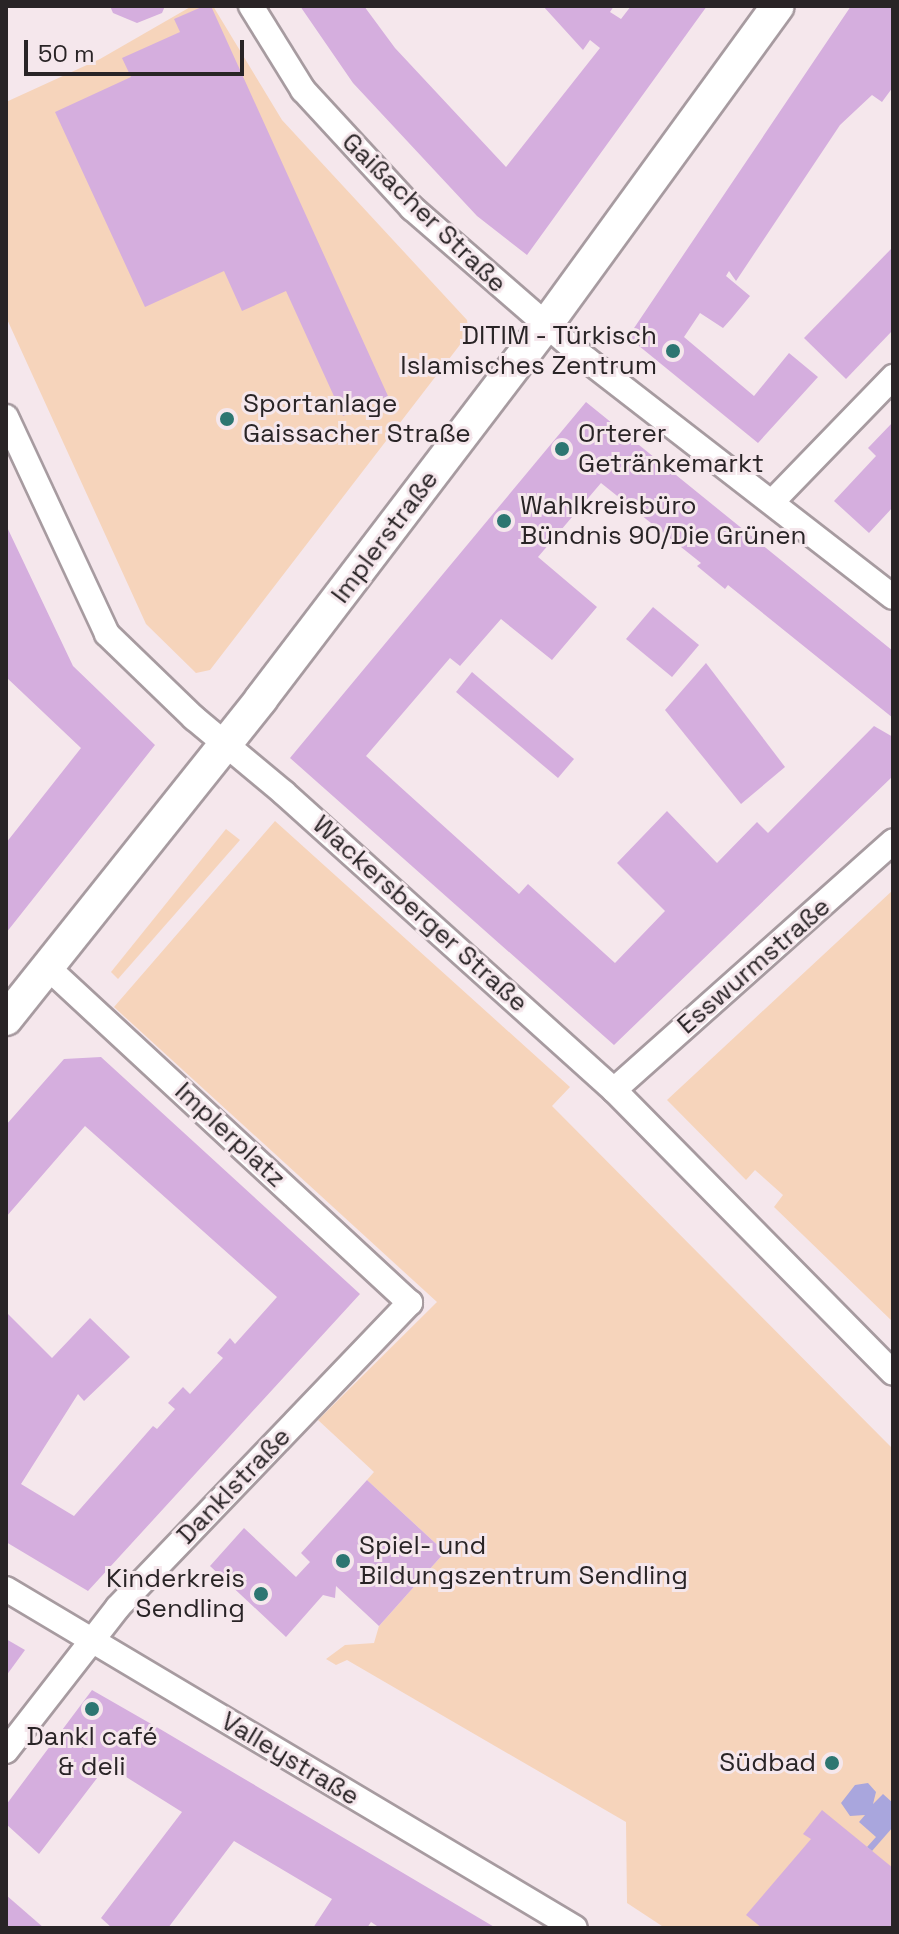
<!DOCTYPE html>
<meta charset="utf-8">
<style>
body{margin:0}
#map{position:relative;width:899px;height:1934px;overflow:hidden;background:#f5e7ec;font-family:"Space Grotesk",sans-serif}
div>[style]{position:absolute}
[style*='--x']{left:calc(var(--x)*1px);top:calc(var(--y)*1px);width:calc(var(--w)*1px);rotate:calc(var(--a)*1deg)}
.green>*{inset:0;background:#f6d4bb}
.water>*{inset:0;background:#a9a6dd}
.building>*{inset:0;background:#d5aede}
.roads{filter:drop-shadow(2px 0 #a79ba0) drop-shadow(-2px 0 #a79ba0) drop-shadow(0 2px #a79ba0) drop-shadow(0 -2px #a79ba0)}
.minor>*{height:24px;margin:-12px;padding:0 12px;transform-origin:12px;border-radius:12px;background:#fff}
.secondary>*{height:32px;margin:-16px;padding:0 16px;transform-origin:16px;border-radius:16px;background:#fff}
.dots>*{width:22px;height:22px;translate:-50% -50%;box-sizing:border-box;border:4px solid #f5e7ec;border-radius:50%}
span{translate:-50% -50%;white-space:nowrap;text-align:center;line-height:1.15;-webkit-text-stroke:6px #f5e7ec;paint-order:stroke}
.street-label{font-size:26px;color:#292426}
.poi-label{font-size:26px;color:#292426}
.right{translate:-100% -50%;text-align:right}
.left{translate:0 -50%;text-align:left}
.frame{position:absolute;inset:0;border:8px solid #292426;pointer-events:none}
.scale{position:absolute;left:24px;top:40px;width:220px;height:36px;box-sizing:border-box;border:4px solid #292426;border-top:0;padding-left:10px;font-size:24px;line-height:28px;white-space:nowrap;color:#292426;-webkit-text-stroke:6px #f5e7ec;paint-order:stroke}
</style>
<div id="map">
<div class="green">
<i style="clip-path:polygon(192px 6px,213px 6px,282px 120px,467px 320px,469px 333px,210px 670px,196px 673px,146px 624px,6px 317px,6px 102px,100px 59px)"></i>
<i style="clip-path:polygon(275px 821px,570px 1087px,552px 1106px,893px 1449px,893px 1928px,665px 1928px,627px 1903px,626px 1822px,347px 1660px,336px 1665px,326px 1659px,345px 1645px,374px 1643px,379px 1626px,445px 1552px,367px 1480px,374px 1472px,318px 1420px,437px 1302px,114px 1007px)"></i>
<i style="clip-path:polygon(226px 829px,240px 840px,118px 979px,111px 972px)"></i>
<i style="clip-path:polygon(893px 890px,893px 1322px,774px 1207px,783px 1195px,755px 1170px,746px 1180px,667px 1100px)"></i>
</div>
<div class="water">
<i style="clip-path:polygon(868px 1783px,876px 1792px,873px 1804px,883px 1794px,893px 1803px,893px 1827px,872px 1851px,867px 1847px,876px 1837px,859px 1822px,865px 1815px,850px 1816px,841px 1803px,855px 1785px)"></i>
</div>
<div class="building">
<i style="clip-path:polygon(110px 6px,165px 6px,162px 13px,137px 23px,113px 13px)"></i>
<i style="clip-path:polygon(204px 6px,211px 6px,388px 396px,343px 416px,286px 291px,242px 311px,224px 271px,145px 307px,55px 112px,131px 77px,122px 58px,180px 32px,174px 19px)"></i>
<i style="clip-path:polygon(300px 6px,364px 6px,395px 48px,506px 167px,600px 48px,590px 40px,583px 50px,543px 6px,614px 6px,610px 12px,621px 19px,631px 6px,707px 6px,527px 255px,477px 216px,353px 83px)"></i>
<i style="clip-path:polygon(851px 6px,893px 6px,893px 87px,882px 102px,872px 95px,840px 125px,736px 281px,729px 271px,726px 276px,750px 296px,732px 318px,723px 328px,700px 313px,684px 337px,754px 396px,789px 353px,818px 377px,758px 443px,628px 337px)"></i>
<i style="clip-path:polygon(893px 247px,893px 330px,846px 379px,804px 338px)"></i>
<i style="clip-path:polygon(586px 402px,893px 651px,893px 718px,728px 585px,725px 589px,697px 566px,701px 563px,601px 483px,538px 557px,597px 607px,552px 660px,501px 619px,460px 666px,450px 658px,366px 756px,519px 894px,528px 884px,615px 963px,665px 911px,617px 863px,667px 811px,717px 863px,757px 822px,768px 833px,874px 726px,893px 737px,893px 776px,614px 1045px,290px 758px)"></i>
<i style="clip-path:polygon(893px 422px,893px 507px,869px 533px,834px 501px,876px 456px,868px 448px)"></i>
<i style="clip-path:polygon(6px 525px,73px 666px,155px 745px,6px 933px,6px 843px,81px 748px,6px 677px)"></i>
<i style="clip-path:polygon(653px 607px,699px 645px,672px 677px,626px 639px)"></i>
<i style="clip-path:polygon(706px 663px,785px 767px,741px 804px,665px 710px)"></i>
<i style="clip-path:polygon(472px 672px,574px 759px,558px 778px,456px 692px)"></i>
<i style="clip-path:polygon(101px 1057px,360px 1294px,88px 1591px,6px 1542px,6px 1312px,52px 1358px,90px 1318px,130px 1357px,84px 1401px,78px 1394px,21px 1484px,74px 1516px,153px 1426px,157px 1429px,175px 1409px,168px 1403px,183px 1387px,190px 1394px,223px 1358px,217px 1353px,230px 1338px,235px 1344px,277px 1297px,85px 1126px,6px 1217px,6px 1125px,64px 1059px)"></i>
<i style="clip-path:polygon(367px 1480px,445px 1552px,379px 1626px,336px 1586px,335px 1598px,323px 1595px,286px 1637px,210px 1566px,244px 1528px,296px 1577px,310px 1562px,301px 1553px)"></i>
<i style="clip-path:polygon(6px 1639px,25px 1650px,6px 1676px)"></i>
<i style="clip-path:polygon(92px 1690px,160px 1729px,496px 1928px,380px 1928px,371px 1922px,367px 1928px,313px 1928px,332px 1899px,234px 1841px,168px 1928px,112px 1928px,101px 1918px,182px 1812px,107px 1765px,39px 1854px,6px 1824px,6px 1805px)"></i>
<i style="clip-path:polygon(822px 1810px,893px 1868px,893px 1928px,762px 1928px,746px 1915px,811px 1839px,803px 1834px)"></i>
<i style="clip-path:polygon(6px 1895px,44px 1928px,6px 1928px)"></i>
</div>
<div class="roads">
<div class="minor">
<i style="--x:251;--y:6;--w:99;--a:58.2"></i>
<i style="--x:303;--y:90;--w:161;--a:47.3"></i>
<i style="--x:412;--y:208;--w:230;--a:41"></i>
<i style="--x:586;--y:359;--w:388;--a:37.8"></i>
<i style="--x:6;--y:417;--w:239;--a:65"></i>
<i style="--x:107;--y:634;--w:121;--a:44"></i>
<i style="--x:194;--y:718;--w:117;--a:39.8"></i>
<i style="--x:284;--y:793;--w:444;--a:42"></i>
<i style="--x:614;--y:1090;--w:397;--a:45.4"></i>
<i style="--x:773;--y:501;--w:173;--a:-45.9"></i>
<i style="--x:614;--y:1090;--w:374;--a:-41.7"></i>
<i style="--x:6;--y:1589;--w:662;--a:30.79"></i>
<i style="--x:6;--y:1751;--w:182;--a:-52.1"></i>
<i style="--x:118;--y:1607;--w:422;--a:-46.2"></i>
<i style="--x:410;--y:1303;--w:493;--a:-137.2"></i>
</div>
<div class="secondary">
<i style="--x:6;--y:1019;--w:409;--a:-51.4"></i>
<i style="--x:261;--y:699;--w:470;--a:-52.7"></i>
<i style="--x:546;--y:325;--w:394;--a:-54"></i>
</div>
</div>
<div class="dots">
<i style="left:673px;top:351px;background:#2d7671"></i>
<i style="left:227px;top:419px;background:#2d7671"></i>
<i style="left:562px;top:449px;background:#2d7671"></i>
<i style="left:504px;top:521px;background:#2d7671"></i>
<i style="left:343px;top:1561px;background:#2d7671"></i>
<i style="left:261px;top:1594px;background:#2d7671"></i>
<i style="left:92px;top:1709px;background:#2d7671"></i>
<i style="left:832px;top:1763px;background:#2d7671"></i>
</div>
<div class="street-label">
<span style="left:424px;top:213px;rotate:44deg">Gaißacher Straße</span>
<span style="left:385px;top:537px;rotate:-53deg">Implerstraße</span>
<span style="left:420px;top:914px;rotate:42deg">Wackersberger Straße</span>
<span style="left:754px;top:966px;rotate:-41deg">Esswurmstraße</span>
<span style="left:230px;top:1135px;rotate:43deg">Implerplatz</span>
<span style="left:234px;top:1486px;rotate:-46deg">Danklstraße</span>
<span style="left:290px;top:1759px;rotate:31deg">Valleystraße</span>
</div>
<div class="poi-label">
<span class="right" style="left:657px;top:351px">DITIM - Türkisch<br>Islamisches Zentrum</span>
<span class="left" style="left:243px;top:419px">Sportanlage<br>Gaissacher Straße</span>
<span class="left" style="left:578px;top:449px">Orterer<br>Getränkemarkt</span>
<span class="left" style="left:520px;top:521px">Wahlkreisbüro<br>Bündnis 90/Die Grünen</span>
<span class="left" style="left:359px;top:1561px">Spiel- und<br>Bildungszentrum Sendling</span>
<span class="right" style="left:245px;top:1594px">Kinderkreis<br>Sendling</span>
<span style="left:92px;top:1752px">Dankl café<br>&amp; deli</span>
<span class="right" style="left:816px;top:1763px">Südbad</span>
</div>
<div class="frame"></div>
<div class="scale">50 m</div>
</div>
